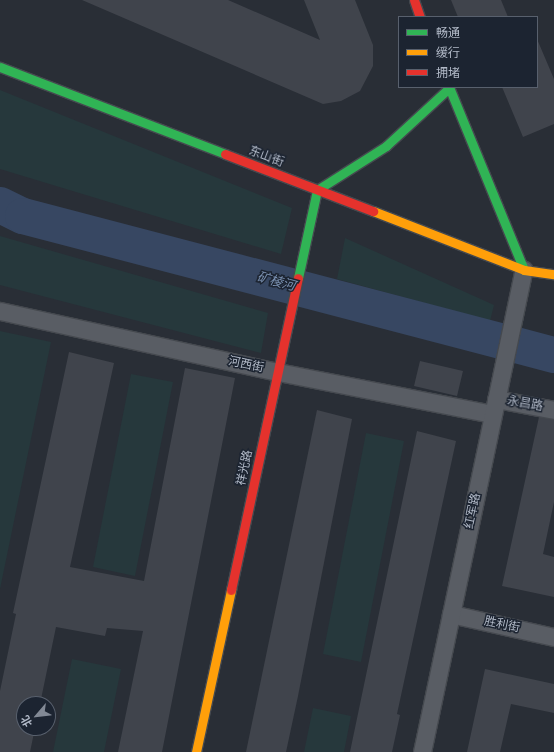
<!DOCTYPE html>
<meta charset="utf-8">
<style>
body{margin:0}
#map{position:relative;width:554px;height:752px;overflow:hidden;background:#292e36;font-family:Jost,"Noto Sans SC",sans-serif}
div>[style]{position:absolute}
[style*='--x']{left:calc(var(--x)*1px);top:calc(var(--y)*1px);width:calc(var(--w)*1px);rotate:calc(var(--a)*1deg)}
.green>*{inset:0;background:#26383c}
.river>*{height:36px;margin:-18px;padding:0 18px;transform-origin:18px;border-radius:18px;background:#374762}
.building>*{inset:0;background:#40444c}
.roads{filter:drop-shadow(1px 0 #45494f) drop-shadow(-1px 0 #45494f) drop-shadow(0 1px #45494f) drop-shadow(0 -1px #45494f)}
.street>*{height:17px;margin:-8.5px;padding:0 8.5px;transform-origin:8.5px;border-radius:8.5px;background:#595d64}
.fast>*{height:9px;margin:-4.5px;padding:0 4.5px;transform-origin:4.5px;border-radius:4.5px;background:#30b455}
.slow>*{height:9px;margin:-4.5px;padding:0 4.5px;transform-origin:4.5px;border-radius:4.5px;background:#ff9f0a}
.jam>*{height:9px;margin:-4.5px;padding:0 4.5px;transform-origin:4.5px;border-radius:4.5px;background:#e5322d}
span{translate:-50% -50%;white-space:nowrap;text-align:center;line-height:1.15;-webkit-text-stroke:3px #1c2431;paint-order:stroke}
.street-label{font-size:12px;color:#b2bac8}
.water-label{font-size:13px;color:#7a90b0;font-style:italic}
.legend{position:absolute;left:398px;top:16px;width:140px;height:72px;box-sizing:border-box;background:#1c2431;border:1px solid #58606d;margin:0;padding:5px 7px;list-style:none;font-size:12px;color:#b2bac8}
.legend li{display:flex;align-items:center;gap:8px;height:20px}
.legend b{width:20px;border:1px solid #58606d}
.north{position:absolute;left:16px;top:696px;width:40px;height:40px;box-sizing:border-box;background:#1c2431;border:1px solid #58606d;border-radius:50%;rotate:242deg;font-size:11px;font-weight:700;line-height:16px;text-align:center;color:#b2bac8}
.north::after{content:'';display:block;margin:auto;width:14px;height:18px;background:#828995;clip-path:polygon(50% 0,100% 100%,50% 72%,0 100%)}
</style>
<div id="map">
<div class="green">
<i style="clip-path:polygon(0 90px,292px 208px,281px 254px,0 169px)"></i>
<i style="clip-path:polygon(0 236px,268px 313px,261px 353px,0 285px)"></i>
<i style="clip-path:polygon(345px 238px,494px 305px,490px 321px,337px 279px)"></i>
<i style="clip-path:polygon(0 331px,51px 342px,0 589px)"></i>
<i style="clip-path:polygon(131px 374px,173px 382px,135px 576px,93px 567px)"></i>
<i style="clip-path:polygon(366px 433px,404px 441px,361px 662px,323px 654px)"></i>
<i style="clip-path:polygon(72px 659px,121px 669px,104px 752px,53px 752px)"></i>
<i style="clip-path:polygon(313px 708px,351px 716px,344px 752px,304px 752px)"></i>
</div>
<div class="river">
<i style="--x:0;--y:205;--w:25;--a:26"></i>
<i style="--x:23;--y:216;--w:549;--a:14.67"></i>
</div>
<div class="building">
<i style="clip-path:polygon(82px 0,228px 0,320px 40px,304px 0,355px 0,373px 45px,373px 66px,360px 91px,341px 101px,323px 104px)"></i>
<i style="clip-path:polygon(451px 0,501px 0,508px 17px,458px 17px)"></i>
<i style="clip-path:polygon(537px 39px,554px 79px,554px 124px,523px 137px,502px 87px,537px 87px)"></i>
<i style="clip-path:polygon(69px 352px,114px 363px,70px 567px,144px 581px,185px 368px,235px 378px,162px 752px,118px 752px,143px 631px,107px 628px,105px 636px,56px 627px,40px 704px,24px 704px,24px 728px,35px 728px,30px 752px,0 752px,0 691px,16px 614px,13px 613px)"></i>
<i style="clip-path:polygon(420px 361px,463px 371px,457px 396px,414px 386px)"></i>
<i style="clip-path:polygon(317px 410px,352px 419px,298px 696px,286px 752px,246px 752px)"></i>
<i style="clip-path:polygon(539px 417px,554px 420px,554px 502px,543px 554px,554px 557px,554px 597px,502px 586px)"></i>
<i style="clip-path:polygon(417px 431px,456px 441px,397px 714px,400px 715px,392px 752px,350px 752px)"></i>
<i style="clip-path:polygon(485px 669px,554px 684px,554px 713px,511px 704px,500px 752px,467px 752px)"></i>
</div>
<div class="roads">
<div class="street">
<i style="--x:0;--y:311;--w:285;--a:12.4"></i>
<i style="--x:278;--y:372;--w:219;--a:11.1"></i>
<i style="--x:496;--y:399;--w:59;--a:10.7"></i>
<i style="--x:451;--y:614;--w:106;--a:12.6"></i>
<i style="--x:422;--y:752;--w:493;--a:-78.1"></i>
</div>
<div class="fast">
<i style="--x:0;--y:67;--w:241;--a:21.1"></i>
<i style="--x:449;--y:87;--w:198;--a:67.7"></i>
<i style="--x:298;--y:278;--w:90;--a:-77.8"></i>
<i style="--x:317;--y:190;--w:82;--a:-32.5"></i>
<i style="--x:386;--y:146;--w:86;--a:-42.6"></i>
</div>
<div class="slow">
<i style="--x:373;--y:211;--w:162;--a:21.3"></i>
<i style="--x:524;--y:270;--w:30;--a:8"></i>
<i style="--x:196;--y:752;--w:166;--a:-77.8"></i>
</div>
<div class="jam">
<i style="--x:414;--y:0;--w:18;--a:71"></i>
<i style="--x:225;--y:154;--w:159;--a:21.1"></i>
<i style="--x:231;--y:590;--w:319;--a:-77.9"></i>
</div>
</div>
<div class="street-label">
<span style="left:266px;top:157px;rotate:21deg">东山街</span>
<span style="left:246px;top:365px;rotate:12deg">河西街</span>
<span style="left:525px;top:404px;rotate:10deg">永昌路</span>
<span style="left:245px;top:468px;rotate:-78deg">祥光路</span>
<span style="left:473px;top:511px;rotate:-78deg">红军路</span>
<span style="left:502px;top:625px;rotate:12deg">胜利街</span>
</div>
<div class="water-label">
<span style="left:276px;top:282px;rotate:15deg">矿棱河</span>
</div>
<ul class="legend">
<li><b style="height:5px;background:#30b455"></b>畅通</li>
<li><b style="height:5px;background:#ff9f0a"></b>缓行</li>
<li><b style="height:5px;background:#e5322d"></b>拥堵</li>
</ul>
<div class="north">北</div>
</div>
